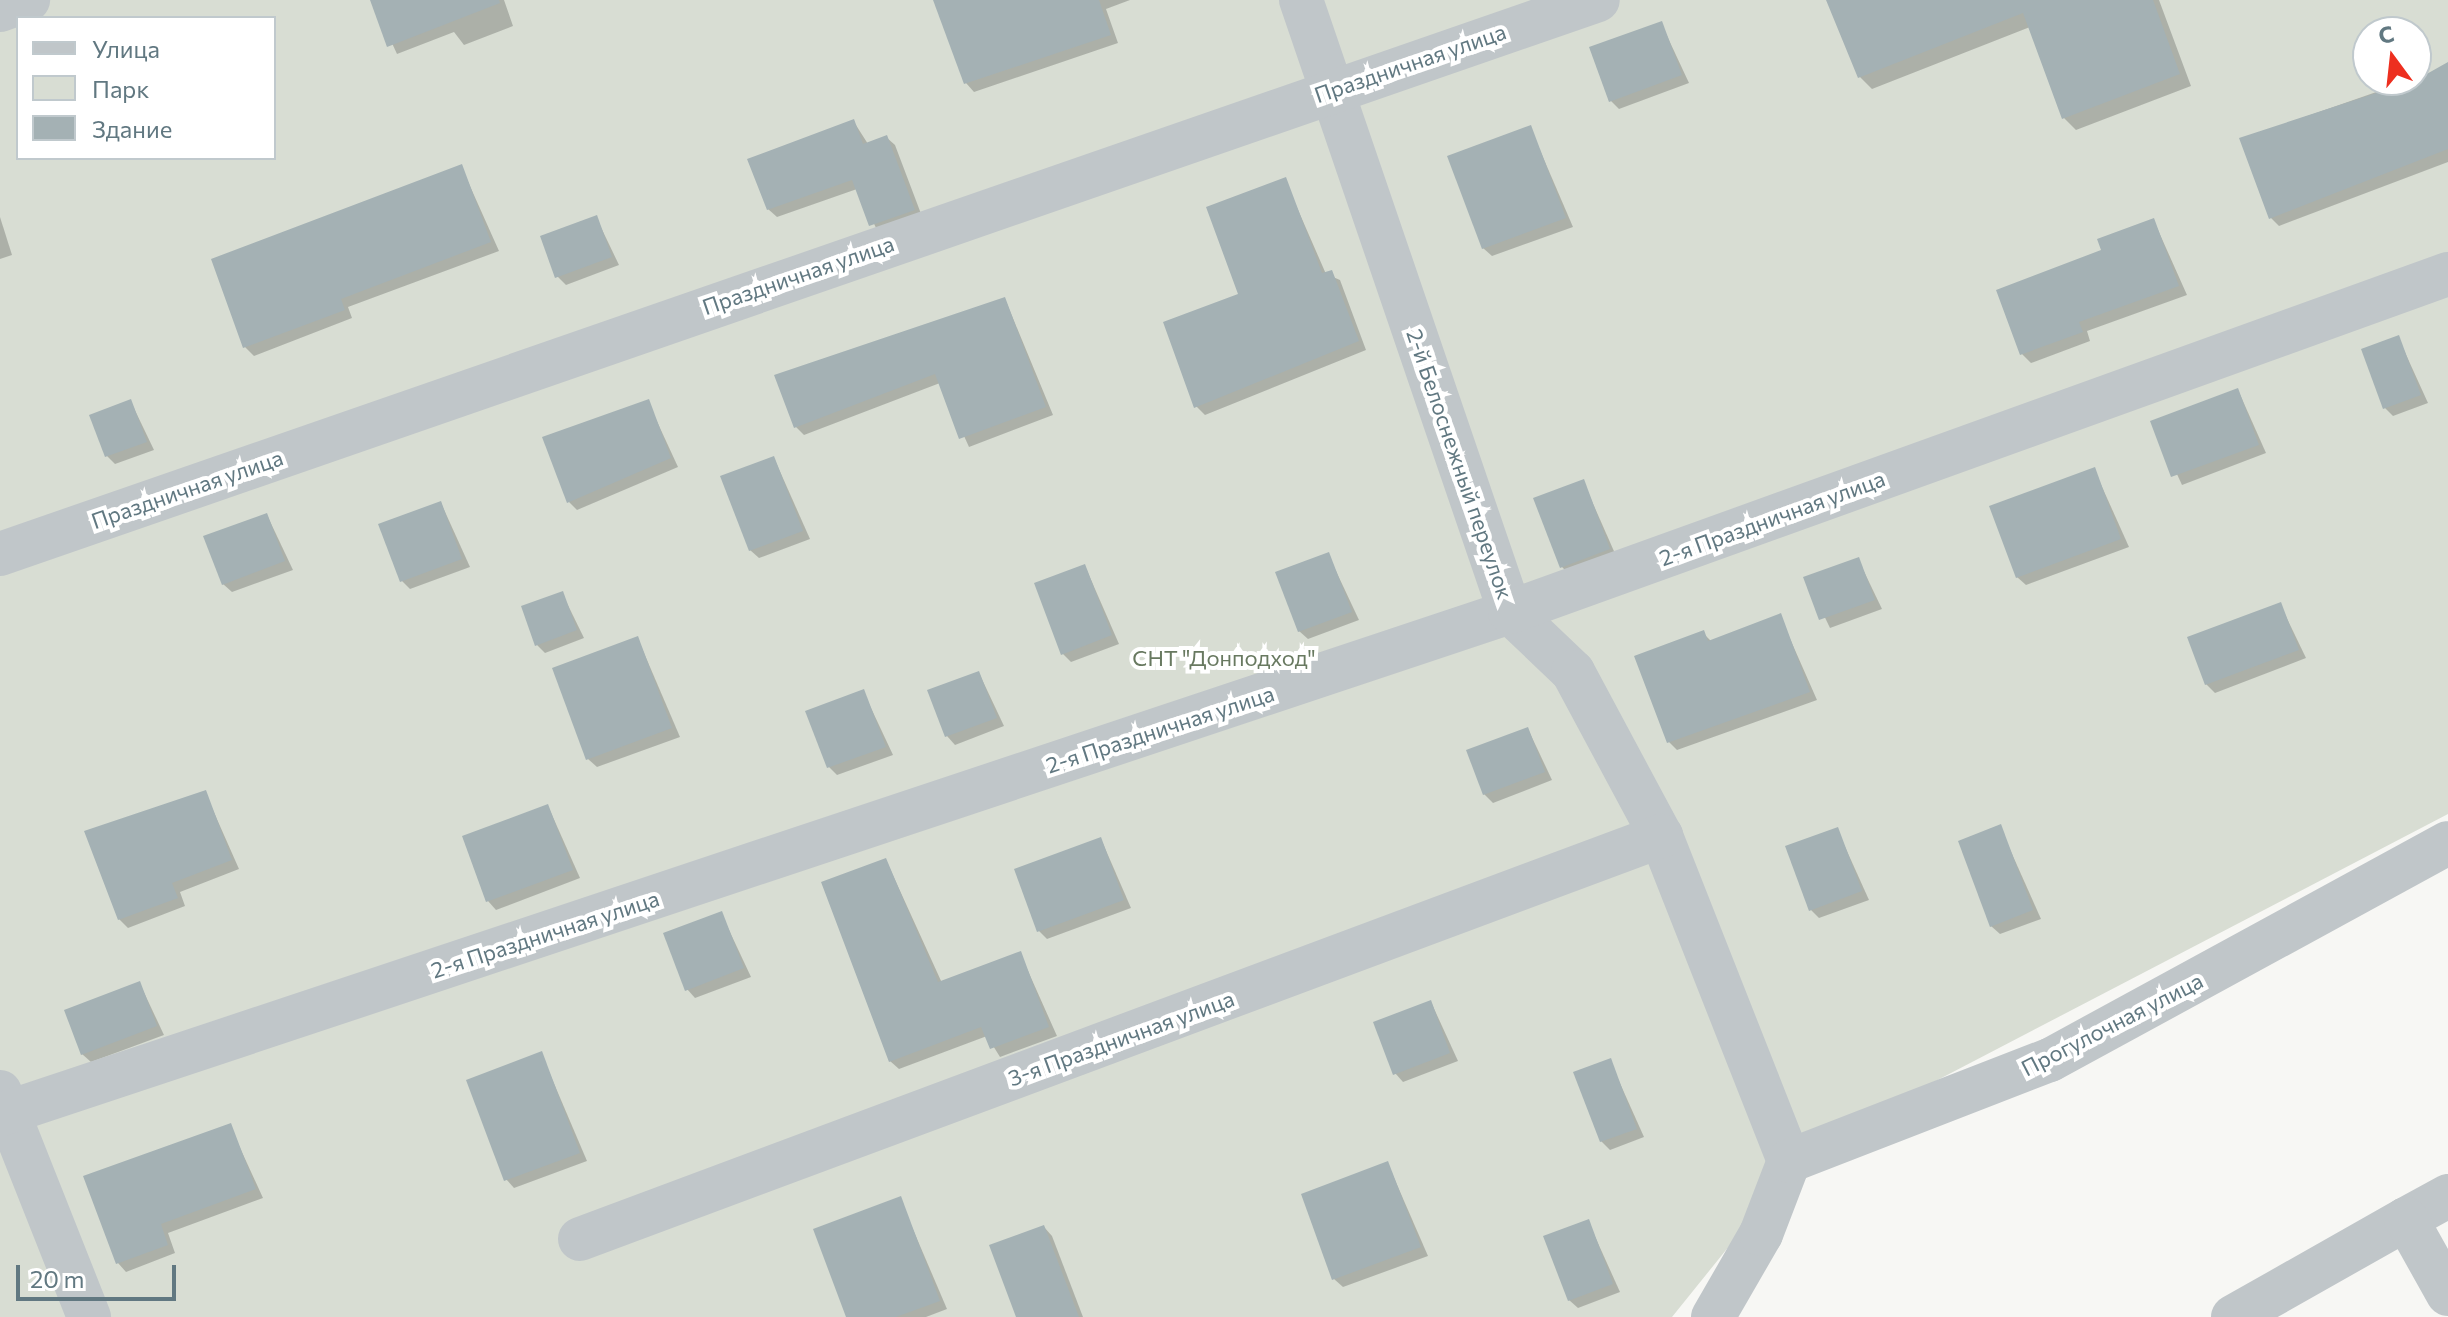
<!DOCTYPE html>
<meta charset="utf-8">
<style>
body{margin:0}
#map{position:relative;width:2448px;height:1317px;overflow:hidden;background:#f7f7f4;font-family:Commissioner,sans-serif}
div>[style]{position:absolute}
[style*='--x']{left:calc(var(--x)*1px);top:calc(var(--y)*1px);width:calc(var(--w)*1px);rotate:calc(var(--a)*1deg)}
.green>*{inset:0;background:#d8ddd3}
.shadow>*{inset:0;background:#0003}
.building>*{inset:0;background:#a4b1b4}
.minor>*{height:44px;margin:-22px;padding:0 22px;transform-origin:22px;border-radius:22px;background:#c0c6c9}
span{translate:-50% -50%;white-space:nowrap;text-align:center;line-height:1.15;-webkit-text-stroke:8px #fff;paint-order:stroke}
.street-label{font-size:22px;color:#617881}
.park-label{font-size:22px;color:#687960}
.legend{position:absolute;left:16px;top:16px;width:260px;height:144px;box-sizing:border-box;background:#fff;border:2px solid #c0c9cd;margin:0;padding:10px 14px;list-style:none;font-size:24px;color:#617881}
.legend li{display:flex;align-items:center;gap:16px;height:40px}
.legend b{width:40px;border:2px solid #c0c9cd}
.north{position:absolute;left:2352px;top:16px;width:80px;height:80px;box-sizing:border-box;background:#fff;border:2px solid #c0c9cd;border-radius:50%;rotate:345deg;font-size:22px;font-weight:700;line-height:32px;text-align:center;color:#617881}
.north::after{content:'';display:block;margin:auto;width:28px;height:36px;background:#ed2f1f;clip-path:polygon(50% 0,100% 100%,50% 72%,0 100%)}
.scale{position:absolute;left:16px;top:1265px;width:160px;height:36px;box-sizing:border-box;border:4px solid #617881;border-top:0;padding-left:10px;font-size:24px;line-height:28px;white-space:nowrap;color:#617881;-webkit-text-stroke:6px #fff;paint-order:stroke}
</style>
<div id="map">
<div class="green">
<i style="clip-path:polygon(evenodd,0 0,2448px 0,2448px 814px,1809px 1147px,1672px 1317px,0 1317px,0 0,18px 18px,274px 18px,274px 158px,18px 158px,18px 18px,0 0,2368px 32px,2416px 32px,2416px 80px,2368px 80px,2368px 32px)"></i>
</div>
<div class="shadow">
<i style="clip-path:polygon(372px 0,504px 0,513px 26px,464px 45px,454px 32px,397px 54px)"></i>
<i style="clip-path:polygon(950px 0,1130px 0,1106px 9px,1118px 43px,974px 92px,966px 83px)"></i>
<i style="clip-path:polygon(1829px 0,2159px 0,2191px 86px,2076px 130px,2064px 118px,2030px 27px,1872px 89px,1860px 77px)"></i>
<i style="clip-path:polygon(1661px 23px,1689px 83px,1619px 109px,1611px 101px)"></i>
<i style="clip-path:polygon(2448px 67px,2448px 162px,2279px 226px,2271px 218px,2242px 139px)"></i>
<i style="clip-path:polygon(854px 122px,868px 144px,886px 137px,895px 145px,923px 219px,879px 234px,857px 189px,777px 217px,768px 209px)"></i>
<i style="clip-path:polygon(1530px 127px,1573px 227px,1492px 256px,1483px 248px)"></i>
<i style="clip-path:polygon(461px 166px,499px 251px,348px 307px,352px 318px,254px 356px,245px 347px)"></i>
<i style="clip-path:polygon(1285px 180px,1326px 274px,1340px 280px,1366px 350px,1205px 415px,1196px 406px)"></i>
<i style="clip-path:polygon(0 217px,12px 255px,0 259px)"></i>
<i style="clip-path:polygon(596px 217px,619px 265px,566px 285px,557px 276px)"></i>
<i style="clip-path:polygon(2154px 221px,2187px 295px,2087px 331px,2090px 341px,2031px 363px,2022px 354px,2103px 251px)"></i>
<i style="clip-path:polygon(1005px 299px,1053px 415px,969px 447px,940px 383px,804px 435px,796px 427px)"></i>
<i style="clip-path:polygon(2398px 337px,2428px 403px,2393px 416px,2385px 408px)"></i>
<i style="clip-path:polygon(2238px 390px,2266px 453px,2182px 485px,2153px 422px)"></i>
<i style="clip-path:polygon(131px 402px,154px 450px,115px 464px,107px 456px)"></i>
<i style="clip-path:polygon(648px 402px,678px 467px,577px 510px,569px 502px)"></i>
<i style="clip-path:polygon(774px 458px,810px 539px,759px 558px,750px 550px)"></i>
<i style="clip-path:polygon(2094px 469px,2129px 547px,2026px 585px,2017px 577px)"></i>
<i style="clip-path:polygon(1583px 481px,1617px 558px,1570px 575px,1561px 566px)"></i>
<i style="clip-path:polygon(441px 503px,470px 567px,410px 589px,402px 581px)"></i>
<i style="clip-path:polygon(267px 515px,293px 570px,232px 592px,223px 584px)"></i>
<i style="clip-path:polygon(1328px 554px,1359px 620px,1308px 639px,1299px 631px)"></i>
<i style="clip-path:polygon(1858px 559px,1882px 609px,1830px 628px,1806px 578px)"></i>
<i style="clip-path:polygon(1085px 566px,1119px 644px,1071px 662px,1063px 654px)"></i>
<i style="clip-path:polygon(562px 593px,584px 638px,545px 653px,537px 645px)"></i>
<i style="clip-path:polygon(2280px 604px,2306px 658px,2215px 693px,2206px 684px)"></i>
<i style="clip-path:polygon(1780px 616px,1817px 700px,1677px 750px,1669px 742px,1703px 633px,1712px 642px)"></i>
<i style="clip-path:polygon(638px 639px,680px 737px,597px 767px,588px 759px)"></i>
<i style="clip-path:polygon(979px 673px,1004px 726px,955px 745px,947px 736px)"></i>
<i style="clip-path:polygon(863px 691px,893px 755px,837px 775px,829px 767px)"></i>
<i style="clip-path:polygon(1528px 729px,1552px 780px,1493px 803px,1484px 794px)"></i>
<i style="clip-path:polygon(205px 792px,239px 869px,180px 892px,185px 906px,128px 928px,119px 919px)"></i>
<i style="clip-path:polygon(548px 806px,580px 878px,496px 910px,488px 901px)"></i>
<i style="clip-path:polygon(2000px 827px,2041px 919px,2000px 934px,1991px 926px)"></i>
<i style="clip-path:polygon(1837px 829px,1869px 900px,1819px 918px,1811px 910px)"></i>
<i style="clip-path:polygon(1101px 839px,1131px 908px,1047px 939px,1039px 931px)"></i>
<i style="clip-path:polygon(886px 860px,942px 983px,1020px 953px,1057px 1036px,1000px 1057px,987px 1036px,899px 1069px,890px 1061px)"></i>
<i style="clip-path:polygon(721px 913px,751px 977px,695px 998px,687px 989px)"></i>
<i style="clip-path:polygon(140px 984px,164px 1035px,91px 1062px,82px 1054px)"></i>
<i style="clip-path:polygon(1431px 1002px,1458px 1061px,1403px 1082px,1395px 1073px)"></i>
<i style="clip-path:polygon(541px 1053px,587px 1161px,514px 1188px,506px 1179px)"></i>
<i style="clip-path:polygon(1610px 1061px,1644px 1137px,1610px 1150px,1601px 1141px)"></i>
<i style="clip-path:polygon(230px 1126px,263px 1198px,168px 1233px,175px 1253px,126px 1272px,118px 1263px)"></i>
<i style="clip-path:polygon(1388px 1164px,1428px 1256px,1343px 1287px,1334px 1279px)"></i>
<i style="clip-path:polygon(900px 1199px,947px 1309px,926px 1317px,848px 1317px)"></i>
<i style="clip-path:polygon(1588px 1221px,1620px 1292px,1578px 1308px,1569px 1300px)"></i>
<i style="clip-path:polygon(1044px 1227px,1052px 1236px,1083px 1317px,1018px 1317px)"></i>
</div>
<div class="building">
<i style="clip-path:polygon(370px 0,499px 0,500px 3px,387px 47px)"></i>
<i style="clip-path:polygon(933px 0,1099px 0,1111px 35px,964px 84px)"></i>
<i style="clip-path:polygon(1826px 0,2153px 0,2180px 74px,2062px 119px,2023px 13px,1858px 78px)"></i>
<i style="clip-path:polygon(1662px 21px,1682px 75px,1609px 102px,1589px 47px)"></i>
<i style="clip-path:polygon(2448px 62px,2448px 149px,2269px 219px,2239px 138px,2416px 80px)"></i>
<i style="clip-path:polygon(854px 119px,863px 144px,887px 135px,915px 210px,869px 226px,852px 180px,767px 210px,747px 159px)"></i>
<i style="clip-path:polygon(1531px 125px,1566px 218px,1482px 249px,1447px 156px)"></i>
<i style="clip-path:polygon(462px 164px,491px 242px,341px 299px,345px 310px,243px 348px,211px 259px)"></i>
<i style="clip-path:polygon(1286px 177px,1322px 273px,1332px 270px,1359px 341px,1194px 408px,1163px 322px,1238px 294px,1206px 207px)"></i>
<i style="clip-path:polygon(597px 215px,612px 257px,555px 278px,540px 236px)"></i>
<i style="clip-path:polygon(2154px 218px,2179px 286px,2079px 322px,2083px 332px,2020px 355px,1996px 290px,2101px 250px,2097px 239px)"></i>
<i style="clip-path:polygon(1005px 297px,1046px 407px,959px 439px,935px 374px,794px 428px,774px 375px)"></i>
<i style="clip-path:polygon(2399px 335px,2421px 395px,2383px 409px,2361px 349px)"></i>
<i style="clip-path:polygon(2238px 388px,2259px 445px,2171px 477px,2150px 421px)"></i>
<i style="clip-path:polygon(131px 399px,147px 442px,105px 457px,89px 415px)"></i>
<i style="clip-path:polygon(649px 399px,671px 458px,567px 503px,542px 437px)"></i>
<i style="clip-path:polygon(774px 456px,803px 531px,749px 551px,720px 476px)"></i>
<i style="clip-path:polygon(2095px 467px,2121px 539px,2016px 578px,1989px 506px)"></i>
<i style="clip-path:polygon(1584px 479px,1610px 549px,1560px 568px,1533px 498px)"></i>
<i style="clip-path:polygon(441px 501px,462px 559px,400px 582px,378px 524px)"></i>
<i style="clip-path:polygon(267px 513px,285px 561px,222px 585px,203px 536px)"></i>
<i style="clip-path:polygon(1329px 552px,1352px 612px,1298px 632px,1275px 572px)"></i>
<i style="clip-path:polygon(1859px 557px,1875px 600px,1819px 620px,1803px 577px)"></i>
<i style="clip-path:polygon(1085px 564px,1112px 635px,1061px 655px,1034px 583px)"></i>
<i style="clip-path:polygon(563px 591px,577px 630px,535px 646px,521px 606px)"></i>
<i style="clip-path:polygon(2281px 602px,2299px 650px,2205px 685px,2187px 637px)"></i>
<i style="clip-path:polygon(1781px 613px,1810px 692px,1667px 743px,1634px 656px,1704px 630px,1708px 641px)"></i>
<i style="clip-path:polygon(638px 636px,672px 728px,586px 760px,552px 668px)"></i>
<i style="clip-path:polygon(979px 671px,997px 718px,945px 737px,927px 690px)"></i>
<i style="clip-path:polygon(864px 689px,886px 747px,827px 768px,805px 711px)"></i>
<i style="clip-path:polygon(1528px 727px,1545px 772px,1483px 795px,1466px 750px)"></i>
<i style="clip-path:polygon(206px 790px,232px 860px,172px 883px,178px 898px,118px 920px,84px 831px)"></i>
<i style="clip-path:polygon(548px 804px,573px 870px,486px 902px,462px 836px)"></i>
<i style="clip-path:polygon(2001px 824px,2033px 910px,1990px 927px,1958px 841px)"></i>
<i style="clip-path:polygon(1838px 827px,1862px 891px,1809px 911px,1785px 846px)"></i>
<i style="clip-path:polygon(1101px 837px,1124px 900px,1037px 932px,1014px 869px)"></i>
<i style="clip-path:polygon(886px 858px,938px 982px,1021px 951px,1049px 1027px,990px 1049px,981px 1027px,889px 1062px,821px 882px)"></i>
<i style="clip-path:polygon(722px 911px,744px 968px,685px 991px,663px 933px)"></i>
<i style="clip-path:polygon(140px 981px,157px 1026px,81px 1055px,64px 1010px)"></i>
<i style="clip-path:polygon(1431px 1000px,1450px 1053px,1393px 1075px,1373px 1022px)"></i>
<i style="clip-path:polygon(542px 1051px,580px 1153px,504px 1181px,466px 1080px)"></i>
<i style="clip-path:polygon(1611px 1058px,1637px 1129px,1600px 1142px,1573px 1072px)"></i>
<i style="clip-path:polygon(231px 1123px,256px 1189px,161px 1224px,168px 1245px,116px 1264px,83px 1176px)"></i>
<i style="clip-path:polygon(1388px 1161px,1421px 1247px,1332px 1280px,1301px 1194px)"></i>
<i style="clip-path:polygon(901px 1196px,940px 1301px,896px 1317px,846px 1317px,813px 1229px)"></i>
<i style="clip-path:polygon(1589px 1219px,1613px 1284px,1568px 1301px,1543px 1236px)"></i>
<i style="clip-path:polygon(1044px 1225px,1079px 1317px,1016px 1317px,989px 1245px)"></i>
</div>
<div class="minor">
<i style="--x:1301;--y:0;--w:647;--a:71.14"></i>
<i style="--x:1510;--y:612;--w:87;--a:43.6"></i>
<i style="--x:1573;--y:672;--w:186;--a:61.8"></i>
<i style="--x:1661;--y:836;--w:349;--a:68.5"></i>
<i style="--x:0;--y:10;--w:30;--a:-20"></i>
<i style="--x:0;--y:554;--w:1691;--a:-19.12"></i>
<i style="--x:0;--y:1092;--w:242;--a:68.4"></i>
<i style="--x:0;--y:1115;--w:1592;--a:-18.42"></i>
<i style="--x:1510;--y:612;--w:997;--a:-19.82"></i>
<i style="--x:2406;--y:1219;--w:48;--a:-28.7"></i>
<i style="--x:580;--y:1239;--w:1154;--a:-20.45"></i>
<i style="--x:1713;--y:1317;--w:96;--a:-60"></i>
<i style="--x:1761;--y:1234;--w:78;--a:-69"></i>
<i style="--x:1789;--y:1161;--w:280;--a:-21.2"></i>
<i style="--x:2050;--y:1060;--w:453;--a:-28.6"></i>
<i style="--x:2233;--y:1317;--w:199;--a:-29.5"></i>
<i style="--x:2406;--y:1219;--w:86;--a:60.8"></i>
</div>
<div class="street-label">
<span style="left:1410px;top:63px;rotate:-19deg">Праздничная улица</span>
<span style="left:798px;top:275px;rotate:-19deg">Праздничная улица</span>
<span style="left:1460px;top:464px;rotate:71deg">2-й Белоснежный переулок</span>
<span style="left:187px;top:489px;rotate:-19deg">Праздничная улица</span>
<span style="left:1772px;top:518px;rotate:-20deg">2-я Праздничная улица</span>
<span style="left:1160px;top:729px;rotate:-18deg">2-я Праздничная улица</span>
<span style="left:545px;top:934px;rotate:-18deg">2-я Праздничная улица</span>
<span style="left:2112px;top:1024px;rotate:-27deg">Прогулочная улица</span>
<span style="left:1121px;top:1038px;rotate:-20deg">3-я Праздничная улица</span>
</div>
<div class="park-label">
<span style="left:1224px;top:658px">СНТ "Донподход"</span>
</div>
<ul class="legend">
<li><b style="height:10px;background:#c0c6c9"></b>Улица</li>
<li><b style="height:22px;background:#d8ddd3"></b>Парк</li>
<li><b style="height:22px;background:#a4b1b4"></b>Здание</li>
</ul>
<div class="north">С</div>
<div class="scale">20 m</div>
</div>
